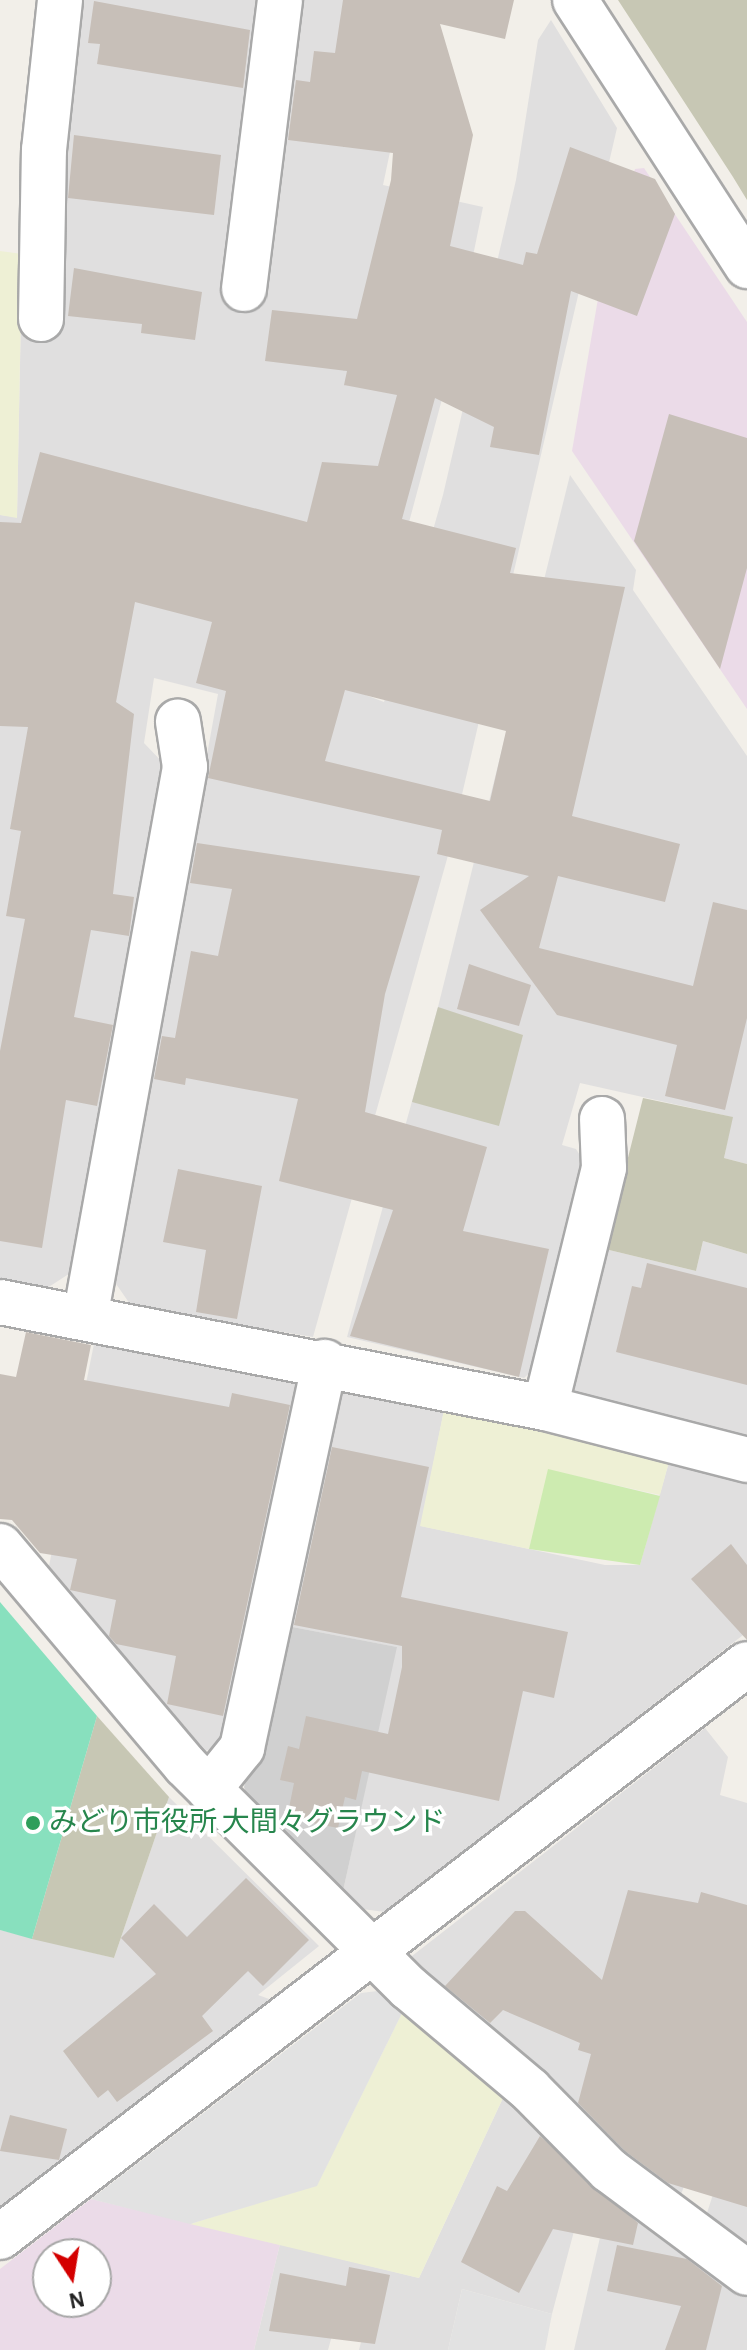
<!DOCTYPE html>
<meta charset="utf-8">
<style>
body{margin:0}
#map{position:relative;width:747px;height:2350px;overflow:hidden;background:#f2efe9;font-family:"Alegreya Sans","Noto Sans JP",sans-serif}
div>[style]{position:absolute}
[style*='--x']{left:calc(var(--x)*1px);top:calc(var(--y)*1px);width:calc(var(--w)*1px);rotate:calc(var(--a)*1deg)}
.residential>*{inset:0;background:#e0dfdf}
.industrial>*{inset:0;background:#ebdbe8}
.religious>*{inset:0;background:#d0d0d0}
.construction>*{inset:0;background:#c7c7b4}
.farmland>*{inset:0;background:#eef0d5}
.grass>*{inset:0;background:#cdebb0}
.pitch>*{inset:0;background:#88e0be}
.parking>*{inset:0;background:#e2e2e2}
.building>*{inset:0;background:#c7bfb8}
.roads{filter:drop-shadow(2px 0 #a9a9a9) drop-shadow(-2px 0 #a9a9a9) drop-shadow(0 2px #a9a9a9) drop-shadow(0 -2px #a9a9a9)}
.minor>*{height:44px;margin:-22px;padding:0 22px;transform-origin:22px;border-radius:22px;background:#fff}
.tertiary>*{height:44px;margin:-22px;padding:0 22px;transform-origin:22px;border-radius:22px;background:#fff}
.dots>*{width:22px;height:22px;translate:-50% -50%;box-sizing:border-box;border:4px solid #fff;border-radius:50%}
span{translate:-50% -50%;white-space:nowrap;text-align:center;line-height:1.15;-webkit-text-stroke:7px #fff;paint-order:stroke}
.leisure-label{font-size:28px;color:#27864d}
.left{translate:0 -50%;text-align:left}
.north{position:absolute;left:32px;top:2238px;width:80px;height:80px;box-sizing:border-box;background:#fff;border:2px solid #a7a7a7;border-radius:50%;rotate:168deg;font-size:22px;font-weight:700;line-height:32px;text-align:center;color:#222}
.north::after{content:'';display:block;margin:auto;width:28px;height:36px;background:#d40000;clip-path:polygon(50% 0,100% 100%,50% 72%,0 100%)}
</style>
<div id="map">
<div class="residential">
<i style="clip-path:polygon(77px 0,422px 0,383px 185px,483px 207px,449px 373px,363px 694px,384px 702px,443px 495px,516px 180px,538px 40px,551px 20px,617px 128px,447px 859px,313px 1337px,132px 1307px,112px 1278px,218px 694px,154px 678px,144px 743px,165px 765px,75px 1270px,44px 1290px,0 1283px,0 515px,17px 517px,21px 315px,60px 180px)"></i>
<i style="clip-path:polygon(570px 475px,636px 570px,633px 590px,747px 756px,747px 1164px,724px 1158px,732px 1117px,580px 1083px,562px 1145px,576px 1149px,586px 1165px,534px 1369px,524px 1378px,347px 1337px,438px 1007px)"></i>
<i style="clip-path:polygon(703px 1241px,747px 1254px,747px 1438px,577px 1396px,571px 1382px,605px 1249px,696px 1271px)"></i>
<i style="clip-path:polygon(95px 1339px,295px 1378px,304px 1392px,228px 1742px,203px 1752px,48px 1571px)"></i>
<i style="clip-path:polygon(348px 1387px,445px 1405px,421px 1526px,605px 1565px,640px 1565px,670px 1458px,747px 1478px,747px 1632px,385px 1912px,362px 1909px,343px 1891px,396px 1647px,282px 1625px,331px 1400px)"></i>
<i style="clip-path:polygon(705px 1728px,728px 1757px,720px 1795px,747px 1803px,747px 1995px,678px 2204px,415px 1967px,412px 1956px)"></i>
<i style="clip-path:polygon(169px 1797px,319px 1946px,258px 1995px,272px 2000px,0 2211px,0 1930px,114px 1958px)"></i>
<i style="clip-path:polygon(509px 2085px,591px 2167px,552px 2314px,462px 2289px,448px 2350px,359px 2350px,364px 2330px,335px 2325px,328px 2350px,254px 2350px,280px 2244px,419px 2278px)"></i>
<i style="clip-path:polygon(747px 2090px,747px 2251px,705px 2219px)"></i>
<i style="clip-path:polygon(615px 2202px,747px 2293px,747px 2350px,574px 2350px,608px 2203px)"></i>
</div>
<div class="industrial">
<i style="clip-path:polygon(644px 168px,747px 322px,747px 709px,572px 451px,601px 281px,635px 169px)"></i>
<i style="clip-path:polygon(evenodd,91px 2199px,280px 2244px,254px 2350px,0 2350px,0 2269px,91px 2199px,48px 2254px,96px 2254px,96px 2302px,48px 2302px,48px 2254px)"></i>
</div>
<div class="religious">
<i style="clip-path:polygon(282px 1625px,397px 1647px,343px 1891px,248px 1800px,244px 1787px)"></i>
</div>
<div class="construction">
<i style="clip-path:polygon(618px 0,747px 0,747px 200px,733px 177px)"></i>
<i style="clip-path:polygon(438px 1007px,523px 1035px,499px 1126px,412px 1102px)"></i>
<i style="clip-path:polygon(643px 1098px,733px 1117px,724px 1158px,747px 1164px,747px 1254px,703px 1241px,696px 1271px,605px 1249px)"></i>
<i style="clip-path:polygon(97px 1716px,169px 1797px,114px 1958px,32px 1939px)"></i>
</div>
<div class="farmland">
<i style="clip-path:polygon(0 251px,22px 254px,17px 518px,0 515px)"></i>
<i style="clip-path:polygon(445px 1405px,670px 1458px,660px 1495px,549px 1470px,529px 1549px,420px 1526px)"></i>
<i style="clip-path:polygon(404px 2009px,509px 2085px,419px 2278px,190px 2224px,317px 2185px)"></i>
</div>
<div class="grass">
<i style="clip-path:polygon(548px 1469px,660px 1496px,640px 1565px,529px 1549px)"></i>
</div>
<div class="pitch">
<i style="clip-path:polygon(0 1602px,97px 1716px,32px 1939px,0 1930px)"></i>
</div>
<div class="parking">
<i style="clip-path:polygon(386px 1990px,404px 2009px,317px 2186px,190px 2224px,91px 2199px,361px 1993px)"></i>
<i style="clip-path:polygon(462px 2289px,552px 2314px,545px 2350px,448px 2350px)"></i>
</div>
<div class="building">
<i style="clip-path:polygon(evenodd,343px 0,514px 0,505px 39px,440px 24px,473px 135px,450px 246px,523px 265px,526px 252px,537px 254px,570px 147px,655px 179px,675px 214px,637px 316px,571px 291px,539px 455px,490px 447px,494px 427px,435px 398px,402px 519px,516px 548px,510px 573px,625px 587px,572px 816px,680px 844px,665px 902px,558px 876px,539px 948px,693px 986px,713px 902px,747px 910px,747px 1018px,725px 1110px,665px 1096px,677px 1045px,557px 1015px,480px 910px,529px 876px,437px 854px,442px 830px,208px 778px,226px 691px,196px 683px,212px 622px,135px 602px,116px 702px,134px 714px,113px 894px,134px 897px,129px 936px,91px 930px,74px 1017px,113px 1025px,97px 1106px,66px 1100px,42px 1248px,0 1241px,0 1051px,25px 919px,6px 916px,21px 831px,10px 829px,28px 727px,0 726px,0 522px,21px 523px,40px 452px,307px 522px,322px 462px,378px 466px,397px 395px,344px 385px,347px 371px,265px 361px,272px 310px,357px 319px,391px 180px,393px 153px,288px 140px,296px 80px,310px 82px,314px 51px,335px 53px,343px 0,345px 690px,506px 731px,490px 801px,325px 761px,345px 690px)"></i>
<i style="clip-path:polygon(94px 1px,250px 30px,243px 88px,97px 64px,100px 44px,88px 43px)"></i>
<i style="clip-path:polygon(74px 135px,221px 155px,214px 215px,68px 198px)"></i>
<i style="clip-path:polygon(74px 268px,202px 292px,195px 340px,141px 333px,142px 324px,68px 316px)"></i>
<i style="clip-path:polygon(669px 414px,747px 438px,747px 568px,720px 669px,634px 541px)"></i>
<i style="clip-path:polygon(197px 843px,420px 876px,385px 994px,365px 1112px,487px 1147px,463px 1231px,549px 1249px,519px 1377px,350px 1336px,393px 1210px,279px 1181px,298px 1099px,186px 1078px,185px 1085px,154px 1079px,162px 1036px,175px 1038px,191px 951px,218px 956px,232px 889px,190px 883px)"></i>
<i style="clip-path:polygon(469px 964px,531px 985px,519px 1026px,457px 1009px)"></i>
<i style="clip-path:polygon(178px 1169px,262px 1186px,237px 1319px,196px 1312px,206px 1250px,163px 1242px)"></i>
<i style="clip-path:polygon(647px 1263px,747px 1288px,747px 1385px,616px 1352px,632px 1286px,641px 1288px)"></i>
<i style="clip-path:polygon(26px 1332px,91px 1345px,84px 1380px,229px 1407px,232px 1393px,290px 1405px,223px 1716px,167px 1704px,176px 1656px,116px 1644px,109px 1636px,116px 1600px,70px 1590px,77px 1559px,40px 1553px,12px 1520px,0 1519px,0 1374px,16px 1377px)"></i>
<i style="clip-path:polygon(332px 1447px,429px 1467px,401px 1597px,568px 1632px,554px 1698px,523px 1691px,499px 1801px,362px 1771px,356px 1800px,345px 1797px,338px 1828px,287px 1818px,294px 1783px,280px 1780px,288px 1746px,299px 1749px,306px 1716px,388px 1734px,402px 1667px,402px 1646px,294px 1625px)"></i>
<i style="clip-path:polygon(731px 1544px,747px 1565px,747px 1640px,691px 1579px)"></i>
<i style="clip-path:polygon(246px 1878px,309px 1940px,263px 1986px,248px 1971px,202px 2016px,213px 2031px,117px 2102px,108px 2090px,98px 2098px,63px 2051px,156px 1974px,121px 1938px,154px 1904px,187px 1937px)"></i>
<i style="clip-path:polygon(628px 1890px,698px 1903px,701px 1892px,747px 1905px,747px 2207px,668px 2183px,625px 2151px,578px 2103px,591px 2054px,578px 2050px,580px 2043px,503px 2010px,490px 2023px,445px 1986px,515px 1911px,525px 1911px,602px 1980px)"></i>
<i style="clip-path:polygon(10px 2115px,67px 2129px,59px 2160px,0 2151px)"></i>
<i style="clip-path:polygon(540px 2136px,638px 2223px,633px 2245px,553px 2229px,519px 2293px,461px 2262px,497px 2186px,507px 2191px)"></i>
<i style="clip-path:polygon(617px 2245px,687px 2259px,722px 2286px,706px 2350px,665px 2350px,681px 2306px,607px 2291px)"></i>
<i style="clip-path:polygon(349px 2267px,390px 2275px,375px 2344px,269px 2331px,280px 2273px,346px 2286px)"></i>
</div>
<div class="roads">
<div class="minor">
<i style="--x:244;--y:289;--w:291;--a:-82.9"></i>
<i style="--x:41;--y:319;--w:169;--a:-89"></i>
<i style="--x:44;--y:150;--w:151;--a:-83.9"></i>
<i style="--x:0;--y:1302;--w:555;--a:11.01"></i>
<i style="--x:545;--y:1408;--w:209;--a:14.4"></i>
<i style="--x:85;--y:1318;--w:560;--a:-79.71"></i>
<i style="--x:185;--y:767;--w:46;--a:-98.8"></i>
<i style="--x:545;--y:1408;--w:247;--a:-76.2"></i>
<i style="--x:604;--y:1168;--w:49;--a:-92.3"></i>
<i style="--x:0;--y:1546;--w:287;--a:49.8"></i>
<i style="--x:185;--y:1765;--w:316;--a:44.9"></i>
<i style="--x:409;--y:1988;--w:158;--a:40.1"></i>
<i style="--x:530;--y:2090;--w:112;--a:45.4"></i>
<i style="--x:609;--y:2170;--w:172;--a:36.7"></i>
<i style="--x:209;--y:1789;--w:53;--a:-51.2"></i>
<i style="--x:242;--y:1748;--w:395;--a:-77.9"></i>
</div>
<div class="tertiary">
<i style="--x:575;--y:0;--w:317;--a:57.1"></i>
<i style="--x:0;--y:2237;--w:941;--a:-37.49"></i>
</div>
</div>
<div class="dots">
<i style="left:33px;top:1823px;background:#2e9e5b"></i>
</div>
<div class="leisure-label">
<span class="left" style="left:49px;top:1823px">みどり市役所 大間々グラウンド</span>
</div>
<div class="north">N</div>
</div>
